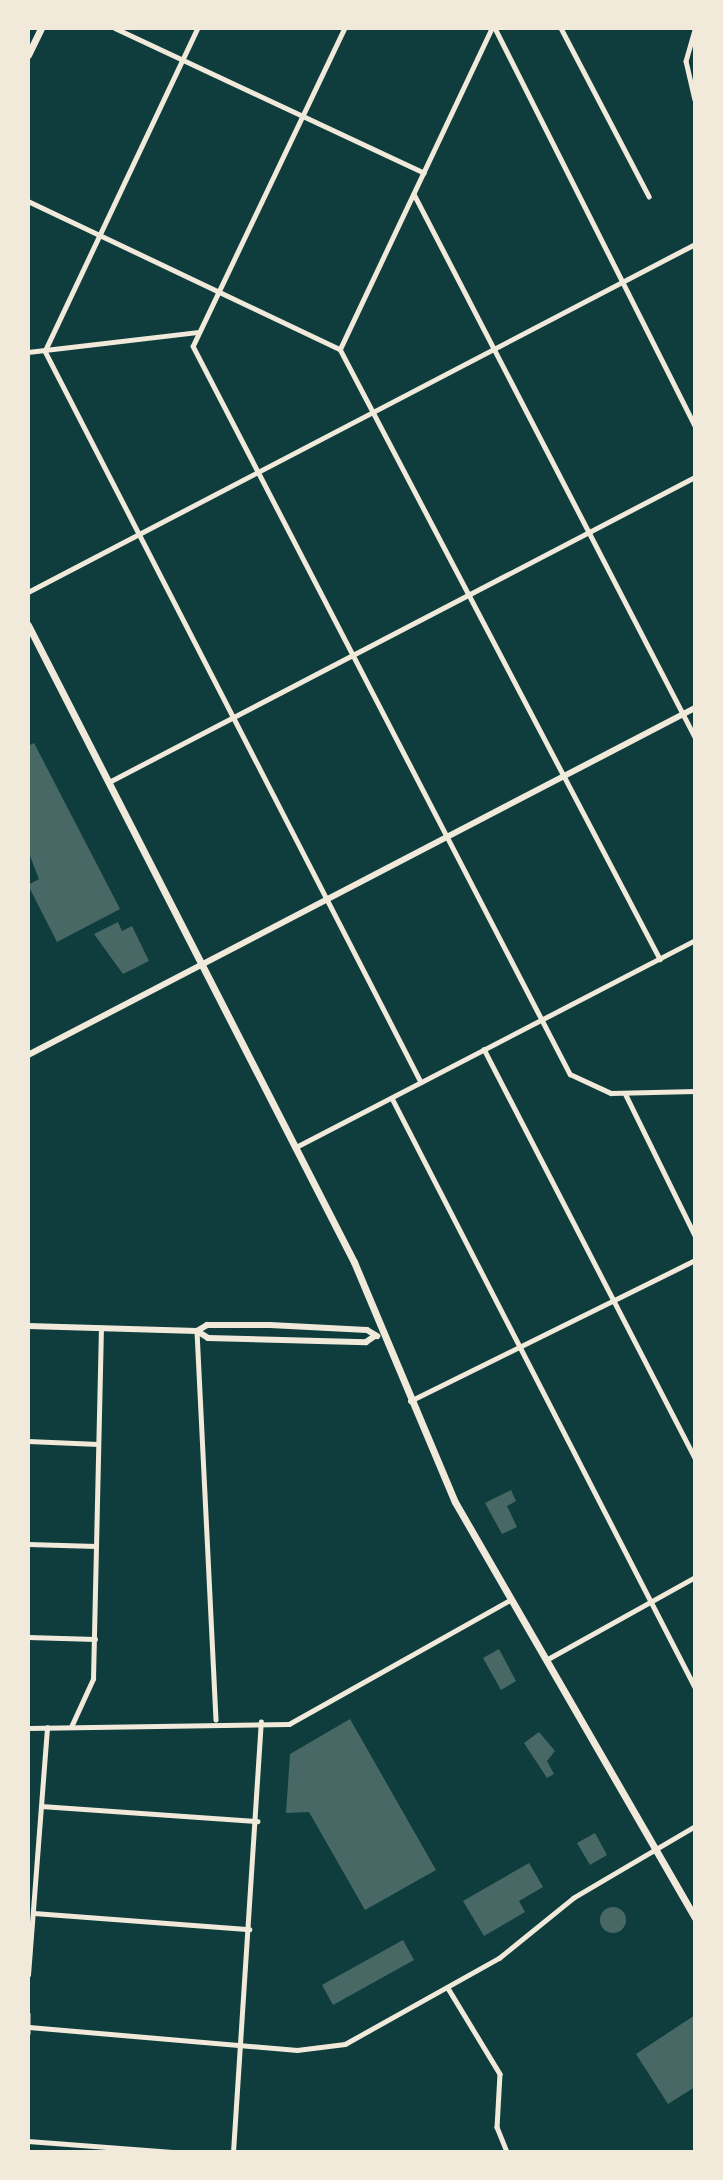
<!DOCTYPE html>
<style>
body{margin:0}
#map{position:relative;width:723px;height:2180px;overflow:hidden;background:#0f3d3e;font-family:Cabin,sans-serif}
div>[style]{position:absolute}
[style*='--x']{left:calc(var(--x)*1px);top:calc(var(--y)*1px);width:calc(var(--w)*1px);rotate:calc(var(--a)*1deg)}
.building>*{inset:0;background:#486865}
.round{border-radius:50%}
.minor>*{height:4.5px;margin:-2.25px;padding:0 2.25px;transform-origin:2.25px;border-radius:2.25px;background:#f1e9da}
.tertiary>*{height:6px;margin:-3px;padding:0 3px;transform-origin:3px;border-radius:3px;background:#f1e9da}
.primary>*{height:7px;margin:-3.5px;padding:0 3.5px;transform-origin:3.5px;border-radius:3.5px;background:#f1e9da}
span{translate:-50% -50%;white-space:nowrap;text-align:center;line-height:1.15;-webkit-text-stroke:6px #f1e9da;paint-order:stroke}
.frame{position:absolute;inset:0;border:30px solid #f1e9da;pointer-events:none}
</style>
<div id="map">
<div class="building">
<i style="clip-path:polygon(34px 743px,120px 909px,57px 942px,28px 885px,39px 879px,28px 851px,28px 746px)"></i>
<i style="clip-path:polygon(118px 922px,122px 931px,132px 926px,149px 961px,123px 974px,94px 934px)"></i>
<i style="clip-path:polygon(511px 1490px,516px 1501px,507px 1506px,517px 1527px,502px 1534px,485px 1503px)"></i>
<i style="clip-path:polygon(499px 1649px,516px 1681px,501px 1690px,483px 1658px)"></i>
<i style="clip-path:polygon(350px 1719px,436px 1870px,365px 1910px,309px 1812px,286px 1813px,290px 1754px)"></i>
<i style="clip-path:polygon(539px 1732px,555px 1751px,547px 1761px,554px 1774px,547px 1778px,524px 1743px)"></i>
<i style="clip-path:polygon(595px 1833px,607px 1855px,590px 1865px,577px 1843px)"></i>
<i style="clip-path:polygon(529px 1863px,543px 1887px,519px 1901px,525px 1912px,484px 1936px,463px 1901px)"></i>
<i class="round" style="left:600px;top:1907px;width:26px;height:26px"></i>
<i style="clip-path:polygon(403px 1940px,414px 1960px,333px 2005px,322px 1985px)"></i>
<i style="clip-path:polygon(695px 2015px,695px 2087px,668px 2104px,636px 2054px)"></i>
</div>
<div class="minor">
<i style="--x:115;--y:28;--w:341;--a:25.1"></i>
<i style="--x:198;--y:28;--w:357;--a:115.3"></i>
<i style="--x:45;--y:351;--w:822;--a:62.78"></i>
<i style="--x:345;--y:28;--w:352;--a:115.5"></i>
<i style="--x:193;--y:346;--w:820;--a:62.62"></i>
<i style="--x:570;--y:1074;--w:45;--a:24.9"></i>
<i style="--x:611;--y:1093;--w:84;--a:-1.4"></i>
<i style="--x:495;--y:28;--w:445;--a:63.3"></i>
<i style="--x:561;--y:28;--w:190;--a:62.4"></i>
<i style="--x:695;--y:30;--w:32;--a:106"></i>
<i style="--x:686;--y:61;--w:39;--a:77"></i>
<i style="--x:414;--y:194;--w:611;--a:62.64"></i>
<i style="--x:28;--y:201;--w:345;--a:25.4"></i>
<i style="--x:340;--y:349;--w:689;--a:62.32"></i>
<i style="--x:340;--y:349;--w:355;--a:-64.7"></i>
<i style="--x:28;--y:352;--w:172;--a:-6.7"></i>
<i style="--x:28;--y:592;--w:752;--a:-27.55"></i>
<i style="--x:109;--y:782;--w:661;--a:-27.5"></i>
<i style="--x:484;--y:1049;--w:460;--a:62.7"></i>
<i style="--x:625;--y:1093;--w:158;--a:63.8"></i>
<i style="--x:392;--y:1098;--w:662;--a:62.78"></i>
<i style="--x:296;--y:1147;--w:449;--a:-27.4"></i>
<i style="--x:197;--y:1331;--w:389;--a:87.2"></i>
<i style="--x:410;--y:1401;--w:318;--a:-26.3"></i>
<i style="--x:28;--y:1441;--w:70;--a:2.5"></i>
<i style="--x:28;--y:1544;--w:68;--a:1.7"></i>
<i style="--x:28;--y:1637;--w:67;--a:1.7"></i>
<i style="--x:546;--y:1660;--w:171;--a:-29.1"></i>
<i style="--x:71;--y:1727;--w:53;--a:-65.4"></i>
<i style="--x:93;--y:1679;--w:351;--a:-88.7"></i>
<i style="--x:28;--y:1728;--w:261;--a:-0.9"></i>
<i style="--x:289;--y:1724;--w:253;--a:-29.3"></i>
<i style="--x:41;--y:1806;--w:217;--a:4"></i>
<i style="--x:34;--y:1913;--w:216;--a:4.3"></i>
<i style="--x:28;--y:1975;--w:248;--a:-85.6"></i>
<i style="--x:448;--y:1988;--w:100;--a:58.8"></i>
<i style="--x:500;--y:2074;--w:53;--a:93.2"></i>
<i style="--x:497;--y:2127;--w:27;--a:68"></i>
<i style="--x:28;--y:2014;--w:19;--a:90"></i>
<i style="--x:29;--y:2027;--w:269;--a:4.9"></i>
<i style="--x:297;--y:2050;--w:48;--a:-7.1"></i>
<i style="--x:345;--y:2044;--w:176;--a:-29.2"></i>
<i style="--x:499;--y:1958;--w:95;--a:-39"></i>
<i style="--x:573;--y:1898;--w:142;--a:-30.5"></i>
<i style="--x:28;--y:2141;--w:148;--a:4.3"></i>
<i style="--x:233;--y:2152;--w:431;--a:-86.3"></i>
</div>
<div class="tertiary">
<i style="--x:28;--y:1055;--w:752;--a:-27.49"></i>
<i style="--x:28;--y:1326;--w:169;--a:1.7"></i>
<i style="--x:197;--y:1331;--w:13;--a:32"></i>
<i style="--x:208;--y:1338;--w:158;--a:1.5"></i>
<i style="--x:366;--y:1342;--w:11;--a:-34"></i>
<i style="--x:197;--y:1331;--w:12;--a:-31"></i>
<i style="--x:207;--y:1325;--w:63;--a:0"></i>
<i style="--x:270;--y:1325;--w:97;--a:3"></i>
<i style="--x:367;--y:1330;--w:12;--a:31"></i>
</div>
<div class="primary">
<i style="--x:28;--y:55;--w:30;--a:-64"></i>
<i style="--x:28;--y:625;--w:716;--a:62.9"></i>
<i style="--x:354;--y:1262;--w:260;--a:67.2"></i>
<i style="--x:455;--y:1502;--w:480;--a:60"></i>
</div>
<div class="frame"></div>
</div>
